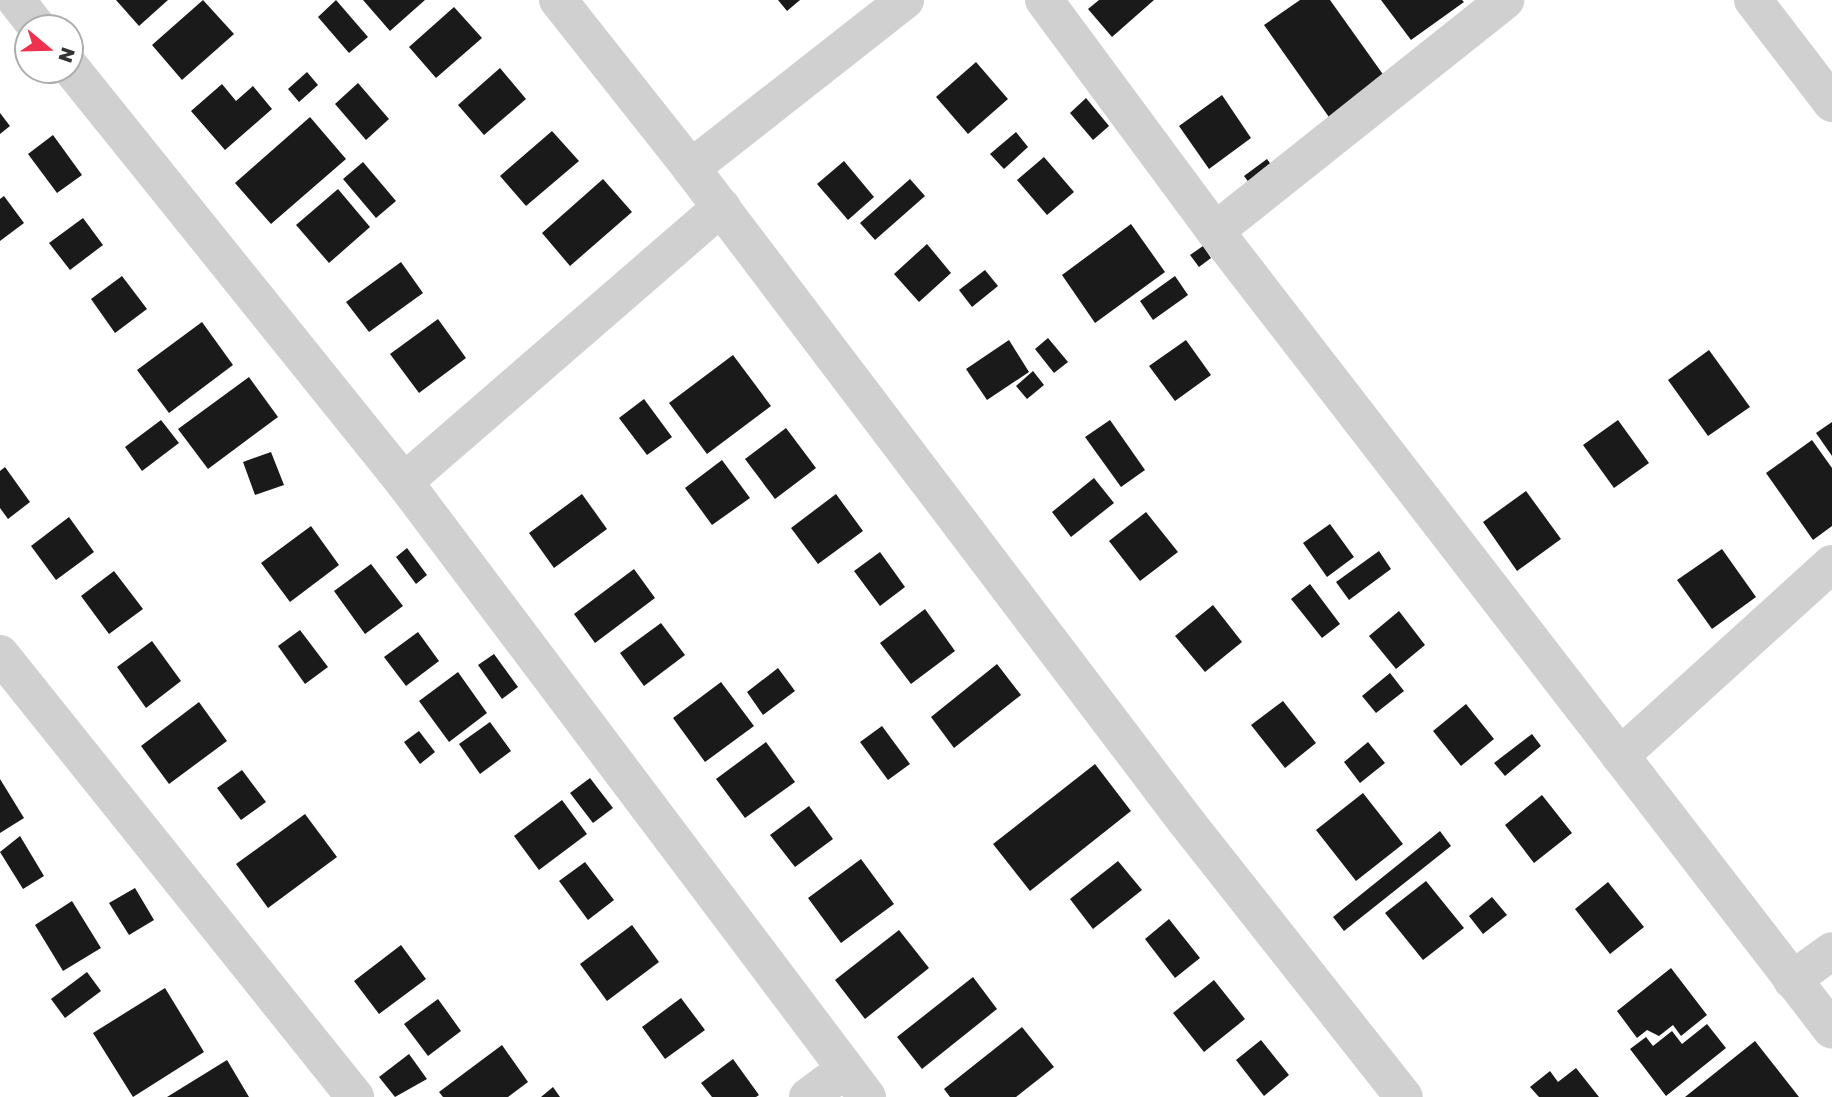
<!DOCTYPE html>
<style>
body{margin:0}
#map{position:relative;width:1832px;height:1097px;overflow:hidden;background:#fff;font-family:"Golos Text",sans-serif}
div>[style]{position:absolute}
[style*='--x']{left:calc(var(--x)*1px);top:calc(var(--y)*1px);width:calc(var(--w)*1px);rotate:calc(var(--a)*1deg)}
.building>*{inset:0;background:#1a1a1a}
.minor>*{height:38px;margin:-19px;padding:0 19px;transform-origin:19px;border-radius:19px;background:#d0d0d0}
span{translate:-50% -50%;white-space:nowrap;text-align:center;line-height:1.15;-webkit-text-stroke:7px #fff;paint-order:stroke}
.north{position:absolute;left:14px;top:14px;width:70px;height:70px;box-sizing:border-box;background:#fff;border:2px solid #adadad;border-radius:50%;rotate:109deg;font-size:19px;font-weight:700;line-height:28px;text-align:center;color:#333}
.north::after{content:'';display:block;margin:auto;width:24px;height:32px;background:#ee314e;clip-path:polygon(50% 0,100% 100%,50% 72%,0 100%)}
</style>
<div id="map">
<div class="building">
<i style="clip-path:polygon(116px 0,168px 0,139px 26px)"></i>
<i style="clip-path:polygon(203px 0,234px 34px,182px 80px,152px 45px)"></i>
<i style="clip-path:polygon(336px 0,368px 37px,349px 53px,318px 17px)"></i>
<i style="clip-path:polygon(363px 0,425px 0,390px 31px)"></i>
<i style="clip-path:polygon(778px 0,800px 0,787px 11px)"></i>
<i style="clip-path:polygon(1099px 0,1154px 0,1112px 37px,1088px 9px)"></i>
<i style="clip-path:polygon(1300px 0,1330px 0,1387px 80px,1331px 120px,1264px 25px)"></i>
<i style="clip-path:polygon(1381px 0,1462px 0,1464px 2px,1411px 40px)"></i>
<i style="clip-path:polygon(454px 7px,482px 38px,436px 78px,409px 47px)"></i>
<i style="clip-path:polygon(976px 62px,1008px 99px,968px 134px,936px 97px)"></i>
<i style="clip-path:polygon(500px 68px,526px 99px,484px 135px,458px 105px)"></i>
<i style="clip-path:polygon(307px 72px,318px 85px,299px 102px,288px 89px)"></i>
<i style="clip-path:polygon(358px 83px,389px 119px,366px 140px,335px 104px)"></i>
<i style="clip-path:polygon(222px 84px,236px 101px,253px 86px,272px 109px,225px 150px,191px 111px)"></i>
<i style="clip-path:polygon(1222px 95px,1251px 138px,1209px 169px,1179px 126px)"></i>
<i style="clip-path:polygon(1086px 98px,1109px 126px,1093px 140px,1070px 113px)"></i>
<i style="clip-path:polygon(0 113px,10px 126px,0 134px)"></i>
<i style="clip-path:polygon(310px 117px,346px 159px,271px 224px,235px 183px)"></i>
<i style="clip-path:polygon(552px 131px,579px 161px,526px 206px,500px 176px)"></i>
<i style="clip-path:polygon(1016px 132px,1028px 147px,1004px 169px,990px 154px)"></i>
<i style="clip-path:polygon(53px 135px,82px 175px,57px 193px,28px 154px)"></i>
<i style="clip-path:polygon(1044px 157px,1074px 192px,1047px 215px,1017px 180px)"></i>
<i style="clip-path:polygon(1267px 159px,1279px 176px,1256px 192px,1244px 176px)"></i>
<i style="clip-path:polygon(844px 161px,874px 197px,848px 220px,817px 184px)"></i>
<i style="clip-path:polygon(363px 162px,396px 201px,376px 218px,343px 179px)"></i>
<i style="clip-path:polygon(603px 179px,632px 212px,570px 266px,542px 233px)"></i>
<i style="clip-path:polygon(910px 179px,925px 196px,875px 240px,860px 223px)"></i>
<i style="clip-path:polygon(338px 189px,370px 227px,329px 263px,296px 225px)"></i>
<i style="clip-path:polygon(4px 196px,24px 223px,0 241px,0 199px)"></i>
<i style="clip-path:polygon(83px 218px,103px 245px,70px 270px,49px 243px)"></i>
<i style="clip-path:polygon(1131px 224px,1165px 272px,1095px 323px,1062px 275px)"></i>
<i style="clip-path:polygon(927px 244px,951px 273px,919px 302px,894px 274px)"></i>
<i style="clip-path:polygon(1203px 246px,1211px 258px,1199px 267px,1190px 255px)"></i>
<i style="clip-path:polygon(401px 262px,423px 293px,369px 332px,346px 302px)"></i>
<i style="clip-path:polygon(985px 270px,998px 286px,972px 307px,959px 290px)"></i>
<i style="clip-path:polygon(122px 276px,147px 309px,115px 333px,91px 299px)"></i>
<i style="clip-path:polygon(1175px 276px,1188px 295px,1153px 320px,1140px 301px)"></i>
<i style="clip-path:polygon(438px 319px,466px 358px,419px 393px,390px 354px)"></i>
<i style="clip-path:polygon(202px 322px,233px 365px,169px 413px,137px 370px)"></i>
<i style="clip-path:polygon(1048px 338px,1068px 362px,1054px 373px,1035px 349px)"></i>
<i style="clip-path:polygon(1009px 340px,1029px 372px,987px 400px,966px 369px)"></i>
<i style="clip-path:polygon(1186px 340px,1211px 375px,1175px 401px,1149px 366px)"></i>
<i style="clip-path:polygon(1709px 350px,1750px 407px,1708px 436px,1668px 380px)"></i>
<i style="clip-path:polygon(733px 355px,771px 406px,707px 454px,669px 403px)"></i>
<i style="clip-path:polygon(1033px 371px,1044px 385px,1027px 399px,1016px 386px)"></i>
<i style="clip-path:polygon(249px 377px,278px 417px,208px 469px,178px 429px)"></i>
<i style="clip-path:polygon(644px 399px,672px 437px,647px 455px,619px 418px)"></i>
<i style="clip-path:polygon(161px 420px,179px 443px,142px 471px,125px 447px)"></i>
<i style="clip-path:polygon(1110px 420px,1145px 470px,1121px 487px,1085px 437px)"></i>
<i style="clip-path:polygon(1618px 420px,1649px 463px,1614px 488px,1583px 445px)"></i>
<i style="clip-path:polygon(1832px 422px,1832px 456px,1816px 433px)"></i>
<i style="clip-path:polygon(786px 428px,816px 468px,775px 499px,745px 459px)"></i>
<i style="clip-path:polygon(1812px 440px,1832px 468px,1832px 526px,1813px 540px,1766px 473px)"></i>
<i style="clip-path:polygon(271px 452px,284px 485px,255px 495px,243px 462px)"></i>
<i style="clip-path:polygon(722px 460px,750px 498px,712px 525px,685px 488px)"></i>
<i style="clip-path:polygon(5px 467px,30px 502px,8px 519px,0 508px,0 471px)"></i>
<i style="clip-path:polygon(1094px 478px,1114px 503px,1071px 537px,1052px 512px)"></i>
<i style="clip-path:polygon(1526px 491px,1561px 539px,1517px 571px,1483px 522px)"></i>
<i style="clip-path:polygon(582px 494px,607px 529px,554px 568px,529px 533px)"></i>
<i style="clip-path:polygon(836px 494px,863px 531px,818px 564px,791px 528px)"></i>
<i style="clip-path:polygon(1146px 512px,1178px 552px,1140px 581px,1109px 541px)"></i>
<i style="clip-path:polygon(69px 517px,94px 552px,56px 580px,31px 546px)"></i>
<i style="clip-path:polygon(1330px 524px,1354px 557px,1327px 577px,1303px 543px)"></i>
<i style="clip-path:polygon(311px 526px,339px 565px,290px 602px,261px 563px)"></i>
<i style="clip-path:polygon(407px 548px,427px 575px,416px 584px,396px 557px)"></i>
<i style="clip-path:polygon(1722px 549px,1756px 597px,1712px 629px,1677px 580px)"></i>
<i style="clip-path:polygon(1379px 551px,1391px 569px,1349px 600px,1336px 582px)"></i>
<i style="clip-path:polygon(880px 552px,905px 587px,880px 606px,854px 571px)"></i>
<i style="clip-path:polygon(371px 564px,403px 606px,365px 634px,334px 591px)"></i>
<i style="clip-path:polygon(634px 569px,655px 598px,595px 643px,574px 614px)"></i>
<i style="clip-path:polygon(114px 571px,143px 609px,109px 634px,81px 596px)"></i>
<i style="clip-path:polygon(1310px 584px,1340px 624px,1322px 638px,1291px 599px)"></i>
<i style="clip-path:polygon(1213px 605px,1242px 642px,1205px 672px,1175px 636px)"></i>
<i style="clip-path:polygon(925px 609px,955px 651px,911px 684px,880px 643px)"></i>
<i style="clip-path:polygon(1399px 611px,1425px 645px,1396px 669px,1369px 636px)"></i>
<i style="clip-path:polygon(661px 623px,685px 655px,644px 686px,620px 653px)"></i>
<i style="clip-path:polygon(300px 630px,328px 667px,305px 684px,278px 646px)"></i>
<i style="clip-path:polygon(418px 632px,439px 661px,406px 686px,384px 657px)"></i>
<i style="clip-path:polygon(152px 641px,181px 681px,146px 708px,117px 667px)"></i>
<i style="clip-path:polygon(494px 654px,518px 687px,502px 699px,478px 665px)"></i>
<i style="clip-path:polygon(997px 664px,1021px 695px,954px 748px,931px 717px)"></i>
<i style="clip-path:polygon(778px 668px,795px 691px,763px 715px,747px 692px)"></i>
<i style="clip-path:polygon(458px 672px,487px 713px,449px 742px,419px 701px)"></i>
<i style="clip-path:polygon(1390px 673px,1404px 691px,1376px 713px,1362px 696px)"></i>
<i style="clip-path:polygon(721px 682px,754px 726px,705px 762px,673px 718px)"></i>
<i style="clip-path:polygon(1283px 701px,1316px 743px,1285px 768px,1251px 725px)"></i>
<i style="clip-path:polygon(199px 702px,227px 741px,169px 784px,141px 746px)"></i>
<i style="clip-path:polygon(1466px 704px,1494px 739px,1461px 766px,1433px 731px)"></i>
<i style="clip-path:polygon(490px 722px,511px 751px,480px 774px,459px 744px)"></i>
<i style="clip-path:polygon(882px 726px,910px 764px,888px 780px,860px 742px)"></i>
<i style="clip-path:polygon(419px 731px,435px 752px,420px 764px,404px 742px)"></i>
<i style="clip-path:polygon(1532px 734px,1541px 746px,1505px 776px,1494px 763px)"></i>
<i style="clip-path:polygon(766px 742px,795px 782px,745px 818px,716px 779px)"></i>
<i style="clip-path:polygon(1368px 742px,1385px 763px,1360px 783px,1344px 762px)"></i>
<i style="clip-path:polygon(1095px 764px,1131px 811px,1030px 891px,993px 844px)"></i>
<i style="clip-path:polygon(242px 770px,266px 802px,241px 820px,217px 788px)"></i>
<i style="clip-path:polygon(590px 778px,613px 808px,593px 823px,570px 793px)"></i>
<i style="clip-path:polygon(0 779px,24px 818px,0 833px)"></i>
<i style="clip-path:polygon(1363px 793px,1403px 844px,1356px 881px,1316px 830px)"></i>
<i style="clip-path:polygon(1542px 795px,1572px 833px,1534px 863px,1505px 825px)"></i>
<i style="clip-path:polygon(562px 800px,587px 834px,539px 870px,514px 836px)"></i>
<i style="clip-path:polygon(809px 806px,833px 839px,795px 867px,770px 835px)"></i>
<i style="clip-path:polygon(305px 814px,337px 857px,268px 908px,236px 864px)"></i>
<i style="clip-path:polygon(1440px 831px,1451px 846px,1344px 931px,1333px 917px)"></i>
<i style="clip-path:polygon(20px 836px,44px 876px,23px 889px,0 852px)"></i>
<i style="clip-path:polygon(861px 859px,894px 904px,841px 943px,808px 898px)"></i>
<i style="clip-path:polygon(1118px 861px,1142px 890px,1093px 929px,1070px 899px)"></i>
<i style="clip-path:polygon(585px 862px,614px 900px,588px 920px,559px 881px)"></i>
<i style="clip-path:polygon(1426px 881px,1464px 928px,1423px 960px,1385px 913px)"></i>
<i style="clip-path:polygon(1608px 882px,1644px 927px,1610px 954px,1575px 909px)"></i>
<i style="clip-path:polygon(135px 888px,154px 920px,129px 935px,109px 903px)"></i>
<i style="clip-path:polygon(1492px 897px,1507px 915px,1483px 934px,1469px 916px)"></i>
<i style="clip-path:polygon(72px 901px,101px 948px,63px 971px,35px 925px)"></i>
<i style="clip-path:polygon(1169px 919px,1200px 958px,1175px 978px,1145px 939px)"></i>
<i style="clip-path:polygon(632px 925px,659px 962px,607px 1001px,580px 964px)"></i>
<i style="clip-path:polygon(899px 930px,929px 968px,865px 1019px,835px 980px)"></i>
<i style="clip-path:polygon(401px 945px,426px 979px,379px 1014px,354px 981px)"></i>
<i style="clip-path:polygon(1671px 968px,1707px 1015px,1681px 1036px,1673px 1025px,1659px 1036px,1647px 1030px,1637px 1038px,1617px 1011px)"></i>
<i style="clip-path:polygon(87px 972px,101px 991px,65px 1018px,51px 999px)"></i>
<i style="clip-path:polygon(973px 977px,997px 1009px,922px 1069px,897px 1037px)"></i>
<i style="clip-path:polygon(1214px 980px,1245px 1019px,1204px 1052px,1173px 1013px)"></i>
<i style="clip-path:polygon(165px 988px,204px 1052px,133px 1097px,93px 1033px)"></i>
<i style="clip-path:polygon(681px 998px,705px 1030px,665px 1059px,642px 1027px)"></i>
<i style="clip-path:polygon(438px 999px,461px 1031px,428px 1056px,404px 1024px)"></i>
<i style="clip-path:polygon(1707px 1024px,1726px 1048px,1666px 1096px,1630px 1049px,1646px 1037px,1653px 1046px,1672px 1031px,1682px 1044px)"></i>
<i style="clip-path:polygon(1022px 1027px,1054px 1067px,1016px 1097px,950px 1097px,944px 1089px)"></i>
<i style="clip-path:polygon(1261px 1040px,1289px 1075px,1264px 1096px,1236px 1060px)"></i>
<i style="clip-path:polygon(1755px 1041px,1799px 1097px,1685px 1097px)"></i>
<i style="clip-path:polygon(502px 1045px,528px 1082px,508px 1097px,443px 1097px,439px 1092px)"></i>
<i style="clip-path:polygon(409px 1054px,427px 1079px,395px 1097px,379px 1077px)"></i>
<i style="clip-path:polygon(733px 1059px,759px 1095px,756px 1097px,712px 1097px,701px 1083px)"></i>
<i style="clip-path:polygon(227px 1060px,249px 1097px,167px 1097px)"></i>
<i style="clip-path:polygon(1576px 1068px,1599px 1097px,1539px 1097px,1530px 1087px,1550px 1071px,1558px 1082px)"></i>
<i style="clip-path:polygon(553px 1087px,560px 1097px,541px 1097px)"></i>
</div>
<div class="minor">
<i style="--x:16;--y:0;--w:36;--a:52"></i>
<i style="--x:558;--y:0;--w:214;--a:51.6"></i>
<i style="--x:691;--y:168;--w:818;--a:52.85"></i>
<i style="--x:1185;--y:820;--w:353;--a:51.7"></i>
<i style="--x:1044;--y:0;--w:287;--a:53.5"></i>
<i style="--x:1215;--y:231;--w:1009;--a:52.32"></i>
<i style="--x:1753;--y:0;--w:130;--a:52.5"></i>
<i style="--x:70;--y:67;--w:533;--a:51.17"></i>
<i style="--x:404;--y:482;--w:770;--a:53.03"></i>
<i style="--x:691;--y:168;--w:272;--a:-38.1"></i>
<i style="--x:1215;--y:231;--w:371;--a:-38.5"></i>
<i style="--x:404;--y:482;--w:420;--a:-40.9"></i>
<i style="--x:0;--y:654;--w:568;--a:51.29"></i>
<i style="--x:1620;--y:756;--w:286;--a:-42.2"></i>
<i style="--x:1792;--y:980;--w:49;--a:-35.9"></i>
<i style="--x:808;--y:1097;--w:47;--a:-36.4"></i>
</div>
<div class="north">N</div>
</div>
